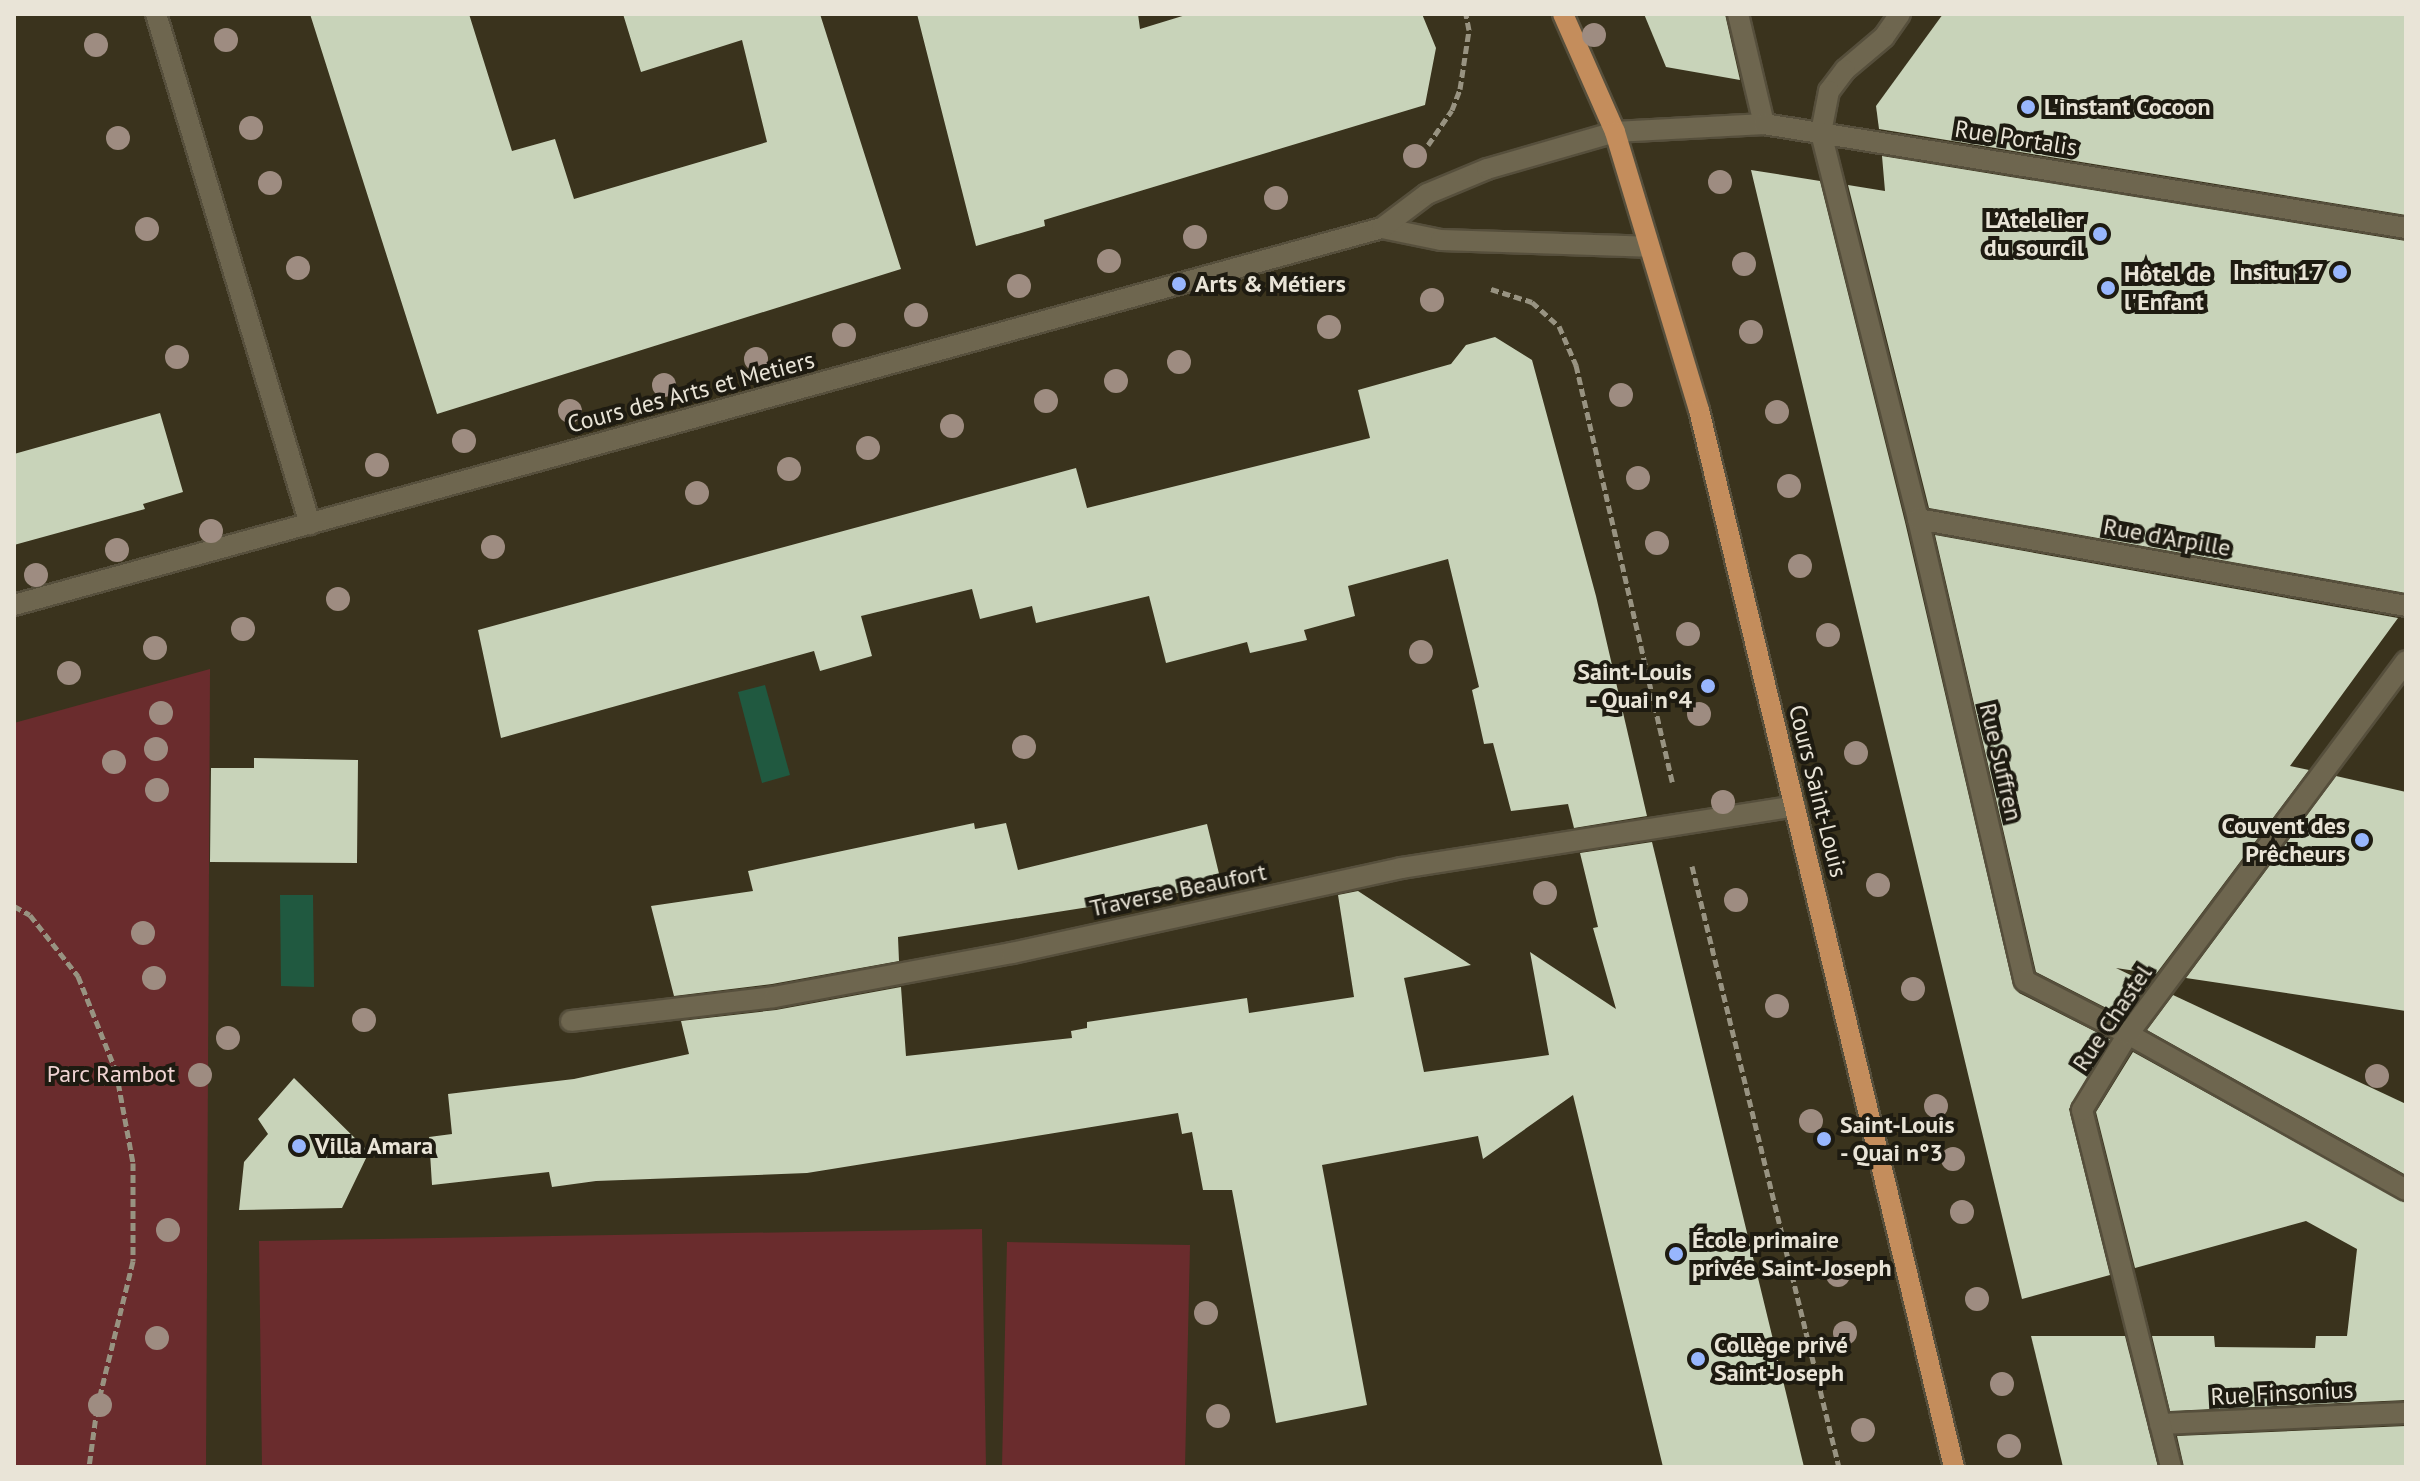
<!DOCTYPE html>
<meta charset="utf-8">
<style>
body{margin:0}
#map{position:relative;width:2420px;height:1481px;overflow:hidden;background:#3a331d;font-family:"PT Sans",sans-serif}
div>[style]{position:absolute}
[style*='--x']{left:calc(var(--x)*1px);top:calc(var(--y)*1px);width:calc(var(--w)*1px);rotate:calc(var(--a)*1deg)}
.green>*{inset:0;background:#6a2c2d}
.water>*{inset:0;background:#205940}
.building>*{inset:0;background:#c8d3b9}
.path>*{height:5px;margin-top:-2.5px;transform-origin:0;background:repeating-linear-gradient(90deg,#989381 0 8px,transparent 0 12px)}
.roads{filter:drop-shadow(2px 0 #564f3c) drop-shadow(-2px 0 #564f3c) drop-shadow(0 2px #564f3c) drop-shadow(0 -2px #564f3c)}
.lane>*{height:20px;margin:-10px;padding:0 10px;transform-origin:10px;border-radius:10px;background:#6e664f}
.street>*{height:20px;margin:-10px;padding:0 10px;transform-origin:10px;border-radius:10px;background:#6e664f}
.secondary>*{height:20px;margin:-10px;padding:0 10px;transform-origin:10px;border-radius:10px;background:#6e664f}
.primary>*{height:20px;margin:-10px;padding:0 10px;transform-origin:10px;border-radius:10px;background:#c48d5c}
.trees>*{width:24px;height:24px;margin:-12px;border-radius:50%;background:#9e8c81}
.dots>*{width:22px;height:22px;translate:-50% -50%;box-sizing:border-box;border:4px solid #1e1b11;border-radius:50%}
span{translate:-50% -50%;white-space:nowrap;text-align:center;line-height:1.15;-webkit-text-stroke:8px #1e1b11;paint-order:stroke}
.poi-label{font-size:24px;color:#e9e4d7;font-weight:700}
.left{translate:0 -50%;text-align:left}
.right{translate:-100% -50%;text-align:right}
.street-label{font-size:24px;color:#e9e4d7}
.park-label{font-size:24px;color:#f0d4d3}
.frame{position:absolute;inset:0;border:16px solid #e9e4d7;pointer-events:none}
</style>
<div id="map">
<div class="green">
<i style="clip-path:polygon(210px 669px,206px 1467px,14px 1467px,14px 723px)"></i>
<i style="clip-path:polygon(982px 1229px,986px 1467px,262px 1467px,259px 1241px)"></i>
<i style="clip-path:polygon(1007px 1242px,1190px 1245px,1185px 1467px,1002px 1467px)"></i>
</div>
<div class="water">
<i style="clip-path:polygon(765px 685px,790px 775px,762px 783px,738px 692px)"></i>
<i style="clip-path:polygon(280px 895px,313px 895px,314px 987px,281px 986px)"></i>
</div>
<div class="building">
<i style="clip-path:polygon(310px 14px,469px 14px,512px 151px,555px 139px,574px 199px,767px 142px,742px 40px,641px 72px,623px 14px,820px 14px,901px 269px,437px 414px)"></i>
<i style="clip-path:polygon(917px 14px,1138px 14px,1140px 29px,1189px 14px,1422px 14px,1436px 48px,1425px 105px,1044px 220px,1045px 226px,976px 246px)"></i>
<i style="clip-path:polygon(1644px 14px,1725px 14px,1740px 80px,1666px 67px)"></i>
<i style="clip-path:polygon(1943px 14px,2406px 14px,2406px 215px,1879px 129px,1876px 106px)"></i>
<i style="clip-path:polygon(1882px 156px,2406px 241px,2406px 593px,1929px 508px,1848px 185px,1885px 191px)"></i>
<i style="clip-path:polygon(1751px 170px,1820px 181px,1905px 522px,2013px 985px,2019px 993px,2110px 1039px,2069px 1109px,2110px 1275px,2022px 1299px)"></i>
<i style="clip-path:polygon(1495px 337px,1532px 360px,1596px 596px,1647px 816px,1574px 828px,1568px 804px,1511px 811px,1493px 743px,1484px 744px,1472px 690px,1479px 687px,1448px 559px,1348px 586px,1355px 616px,1304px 630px,1307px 640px,1250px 653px,1247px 642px,1166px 663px,1149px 596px,1036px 623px,1032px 606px,980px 619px,972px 589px,861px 616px,872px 656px,820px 671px,814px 651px,501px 738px,478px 630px,1076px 468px,1087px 508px,1370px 438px,1358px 390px,1451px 364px,1466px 345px)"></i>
<i style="clip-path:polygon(160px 413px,183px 492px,143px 504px,145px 509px,14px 545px,14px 454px)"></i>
<i style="clip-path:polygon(1935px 535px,2398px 618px,2290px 766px,2309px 770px,2156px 974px,2116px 968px,2149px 984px,2124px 1017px,2036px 972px)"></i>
<i style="clip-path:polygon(254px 758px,358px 760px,357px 863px,210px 862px,211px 768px,254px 768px)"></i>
<i style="clip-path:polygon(2336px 776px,2406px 792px,2406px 1011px,2186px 978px)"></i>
<i style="clip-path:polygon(974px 823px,975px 829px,1006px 823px,1018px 870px,1207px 824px,1222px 886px,898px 937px,899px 961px,772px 984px,674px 996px,651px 906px,753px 891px,748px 871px)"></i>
<i style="clip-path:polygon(1652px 842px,1804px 1467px,1663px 1467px,1573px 1095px,1483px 1159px,1478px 1136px,1322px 1165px,1367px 1405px,1276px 1423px,1232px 1190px,1203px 1190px,1192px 1132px,1182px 1134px,1178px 1113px,807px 1173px,596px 1181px,552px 1187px,549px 1172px,432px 1185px,429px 1137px,452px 1134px,448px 1094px,574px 1079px,689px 1054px,681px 1021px,776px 1010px,901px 987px,906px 1056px,1072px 1038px,1071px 1031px,1087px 1028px,1087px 1022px,1247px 998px,1249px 1013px,1354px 997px,1338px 895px,1358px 891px,1471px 965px,1404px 978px,1424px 1072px,1549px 1055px,1530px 952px,1616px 1009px,1593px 928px,1598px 927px,1580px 853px)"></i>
<i style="clip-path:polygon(2173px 995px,2406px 1104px,2406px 1175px,2147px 1030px)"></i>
<i style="clip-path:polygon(2133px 1052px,2406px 1203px,2406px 1400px,2170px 1411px,2152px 1336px,2214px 1336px,2215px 1347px,2315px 1348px,2316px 1336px,2347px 1336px,2357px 1249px,2306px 1221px,2135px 1268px,2096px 1112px)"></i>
<i style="clip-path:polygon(294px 1078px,369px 1152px,342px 1208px,239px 1210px,244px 1162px,268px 1134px,258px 1119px)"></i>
<i style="clip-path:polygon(2031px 1336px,2125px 1336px,2158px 1467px,2063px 1467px)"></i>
<i style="clip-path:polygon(2406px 1426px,2406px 1467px,2184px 1467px,2177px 1436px)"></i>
</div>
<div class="path">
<i style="--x:1428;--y:145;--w:42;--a:-55.6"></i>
<i style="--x:1452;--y:110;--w:22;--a:-69"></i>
<i style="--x:1460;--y:89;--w:60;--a:-81.3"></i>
<i style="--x:1469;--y:30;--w:16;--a:-101"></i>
<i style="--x:1491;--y:289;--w:43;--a:17.6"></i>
<i style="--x:1532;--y:302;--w:36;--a:42"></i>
<i style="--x:1559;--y:326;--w:43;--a:66.4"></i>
<i style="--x:1576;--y:365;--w:428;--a:77"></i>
<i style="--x:1692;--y:866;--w:619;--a:76.26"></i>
<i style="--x:14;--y:906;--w:18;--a:29"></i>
<i style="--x:30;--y:915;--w:78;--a:51.8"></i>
<i style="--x:78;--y:976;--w:102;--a:68.2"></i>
<i style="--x:116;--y:1071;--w:94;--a:79.5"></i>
<i style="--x:133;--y:1163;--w:98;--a:90"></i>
<i style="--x:133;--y:1261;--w:151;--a:103.8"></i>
<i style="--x:97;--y:1408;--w:60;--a:97.7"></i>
</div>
<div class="roads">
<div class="lane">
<i style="--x:156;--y:14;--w:533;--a:73.2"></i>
</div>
<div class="street">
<i style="--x:1738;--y:14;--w:113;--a:76.7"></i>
<i style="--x:1900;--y:14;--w:28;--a:125"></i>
<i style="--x:1884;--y:37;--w:51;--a:139.8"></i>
<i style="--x:1845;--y:70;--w:26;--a:127"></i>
<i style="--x:1829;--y:91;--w:43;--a:100.8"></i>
<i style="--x:1821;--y:133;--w:398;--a:75.9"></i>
<i style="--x:1918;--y:519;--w:474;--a:77"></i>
<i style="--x:2025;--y:981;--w:116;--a:27.2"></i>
<i style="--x:2128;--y:1034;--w:319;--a:29.3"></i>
<i style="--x:1615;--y:132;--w:149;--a:-3.1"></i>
<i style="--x:1764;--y:124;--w:650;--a:9.2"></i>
<i style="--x:1918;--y:519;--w:496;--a:10.1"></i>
<i style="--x:571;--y:1021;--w:204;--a:-6.7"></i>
<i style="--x:774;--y:997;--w:242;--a:-10.5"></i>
<i style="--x:1012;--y:953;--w:398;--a:-12.3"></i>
<i style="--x:1401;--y:868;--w:399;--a:-8.9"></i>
<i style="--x:2160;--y:1424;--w:246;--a:-2.6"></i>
<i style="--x:2171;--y:1467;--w:368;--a:-104"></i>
<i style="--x:2082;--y:1110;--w:89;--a:-58.8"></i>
<i style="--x:2128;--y:1034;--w:465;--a:-53.3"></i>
</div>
<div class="secondary">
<i style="--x:1382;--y:228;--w:60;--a:11.5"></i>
<i style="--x:1441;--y:240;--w:207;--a:1.9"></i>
<i style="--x:14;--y:605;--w:1419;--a:-15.41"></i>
<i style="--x:1382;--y:228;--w:56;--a:-37.1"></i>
<i style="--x:1427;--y:194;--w:65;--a:-22.6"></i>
<i style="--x:1487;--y:169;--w:133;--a:-16.1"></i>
</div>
<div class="primary">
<i style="--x:1563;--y:14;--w:129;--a:66.2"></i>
<i style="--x:1615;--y:132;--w:290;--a:73.2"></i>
<i style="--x:1699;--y:410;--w:1087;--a:76.44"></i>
</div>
</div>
<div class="trees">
<i style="left:1594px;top:35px"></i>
<i style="left:226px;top:40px"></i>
<i style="left:96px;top:45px"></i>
<i style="left:251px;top:128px"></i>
<i style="left:118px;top:138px"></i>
<i style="left:1415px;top:156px"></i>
<i style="left:1720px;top:182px"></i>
<i style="left:270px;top:183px"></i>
<i style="left:1276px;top:198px"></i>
<i style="left:147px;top:229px"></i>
<i style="left:1195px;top:237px"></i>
<i style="left:1109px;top:261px"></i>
<i style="left:1744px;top:264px"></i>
<i style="left:298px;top:268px"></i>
<i style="left:1019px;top:286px"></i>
<i style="left:1432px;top:300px"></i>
<i style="left:916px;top:315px"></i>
<i style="left:1329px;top:327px"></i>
<i style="left:1751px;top:332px"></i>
<i style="left:844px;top:335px"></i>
<i style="left:177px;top:357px"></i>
<i style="left:756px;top:359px"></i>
<i style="left:1179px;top:362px"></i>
<i style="left:1116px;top:381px"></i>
<i style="left:664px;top:385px"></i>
<i style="left:1621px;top:395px"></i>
<i style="left:1046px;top:401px"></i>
<i style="left:570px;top:411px"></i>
<i style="left:1777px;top:412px"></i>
<i style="left:952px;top:426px"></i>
<i style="left:464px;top:441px"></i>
<i style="left:868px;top:448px"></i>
<i style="left:377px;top:465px"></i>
<i style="left:789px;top:469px"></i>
<i style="left:1638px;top:478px"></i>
<i style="left:1789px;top:486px"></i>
<i style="left:697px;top:493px"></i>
<i style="left:211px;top:531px"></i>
<i style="left:1657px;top:543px"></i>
<i style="left:493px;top:547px"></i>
<i style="left:117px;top:550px"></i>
<i style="left:1800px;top:566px"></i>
<i style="left:36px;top:575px"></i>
<i style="left:338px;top:599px"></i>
<i style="left:243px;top:629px"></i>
<i style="left:1688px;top:634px"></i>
<i style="left:1828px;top:635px"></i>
<i style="left:155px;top:648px"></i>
<i style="left:1421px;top:652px"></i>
<i style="left:69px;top:673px"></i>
<i style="left:161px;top:713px"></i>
<i style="left:1699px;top:714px"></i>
<i style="left:1024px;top:747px"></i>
<i style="left:156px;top:749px"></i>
<i style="left:1856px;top:753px"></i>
<i style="left:114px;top:762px"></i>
<i style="left:157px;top:790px"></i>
<i style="left:1723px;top:802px"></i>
<i style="left:1878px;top:885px"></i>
<i style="left:1545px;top:893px"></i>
<i style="left:1736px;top:900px"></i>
<i style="left:143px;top:933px"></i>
<i style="left:154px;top:978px"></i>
<i style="left:1913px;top:989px"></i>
<i style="left:1777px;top:1006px"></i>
<i style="left:364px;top:1020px"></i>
<i style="left:228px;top:1038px"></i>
<i style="left:200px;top:1075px"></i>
<i style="left:2377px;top:1076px"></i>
<i style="left:1936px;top:1106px"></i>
<i style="left:1811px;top:1121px"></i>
<i style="left:1953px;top:1159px"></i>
<i style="left:1962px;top:1212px"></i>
<i style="left:168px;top:1230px"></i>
<i style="left:1838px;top:1275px"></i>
<i style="left:1977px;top:1299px"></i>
<i style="left:1206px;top:1313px"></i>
<i style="left:1845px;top:1333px"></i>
<i style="left:157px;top:1338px"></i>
<i style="left:2002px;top:1384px"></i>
<i style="left:100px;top:1405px"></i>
<i style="left:1218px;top:1416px"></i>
<i style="left:1863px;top:1430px"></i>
<i style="left:2009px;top:1446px"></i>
</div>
<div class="dots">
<i style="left:2028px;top:107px;background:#98b6fd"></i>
<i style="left:2100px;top:234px;background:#98b6fd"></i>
<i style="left:2340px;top:272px;background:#98b6fd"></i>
<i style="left:1179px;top:284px;background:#98b6fd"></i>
<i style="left:2108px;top:288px;background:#98b6fd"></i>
<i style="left:1708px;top:686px;background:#98b6fd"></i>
<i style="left:2362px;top:840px;background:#98b6fd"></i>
<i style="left:1824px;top:1139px;background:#98b6fd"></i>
<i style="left:299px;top:1146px;background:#98b6fd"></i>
<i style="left:1676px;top:1254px;background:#98b6fd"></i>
<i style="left:1698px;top:1359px;background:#98b6fd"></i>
</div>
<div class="poi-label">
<span class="left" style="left:2044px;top:107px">L'instant Cocoon</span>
<span class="right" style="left:2084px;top:234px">L’Atelelier<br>du sourcil</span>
<span class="right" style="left:2324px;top:272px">Insitu 17</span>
<span class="left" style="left:2124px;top:288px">Hôtel de<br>l'Enfant</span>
<span class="left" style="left:1195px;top:284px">Arts &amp; Métiers</span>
<span class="right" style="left:1692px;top:686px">Saint-Louis<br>- Quai n°4</span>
<span class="right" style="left:2346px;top:840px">Couvent des<br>Prêcheurs</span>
<span class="left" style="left:1840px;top:1139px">Saint-Louis<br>- Quai n°3</span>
<span class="left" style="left:315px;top:1146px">Villa Amara</span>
<span class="left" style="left:1692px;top:1254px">École primaire<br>privée Saint-Joseph</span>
<span class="left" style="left:1714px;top:1359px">Collège privé<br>Saint-Joseph</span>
</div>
<div class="street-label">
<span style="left:2016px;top:138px;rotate:9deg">Rue Portalis</span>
<span style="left:691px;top:392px;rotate:-15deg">Cours des Arts et Metiers</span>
<span style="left:2167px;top:537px;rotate:10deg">Rue d'Arpille</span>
<span style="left:2001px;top:762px;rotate:77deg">Rue Suffren</span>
<span style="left:1818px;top:791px;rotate:76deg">Cours Saint-Louis</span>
<span style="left:1178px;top:890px;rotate:-12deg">Traverse Beaufort</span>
<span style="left:2112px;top:1018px;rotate:-56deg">Rue Chastel</span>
<span style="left:2282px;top:1393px;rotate:-3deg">Rue Finsonius</span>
</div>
<div class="park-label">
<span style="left:111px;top:1074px">Parc Rambot</span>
</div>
<div class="frame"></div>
</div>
